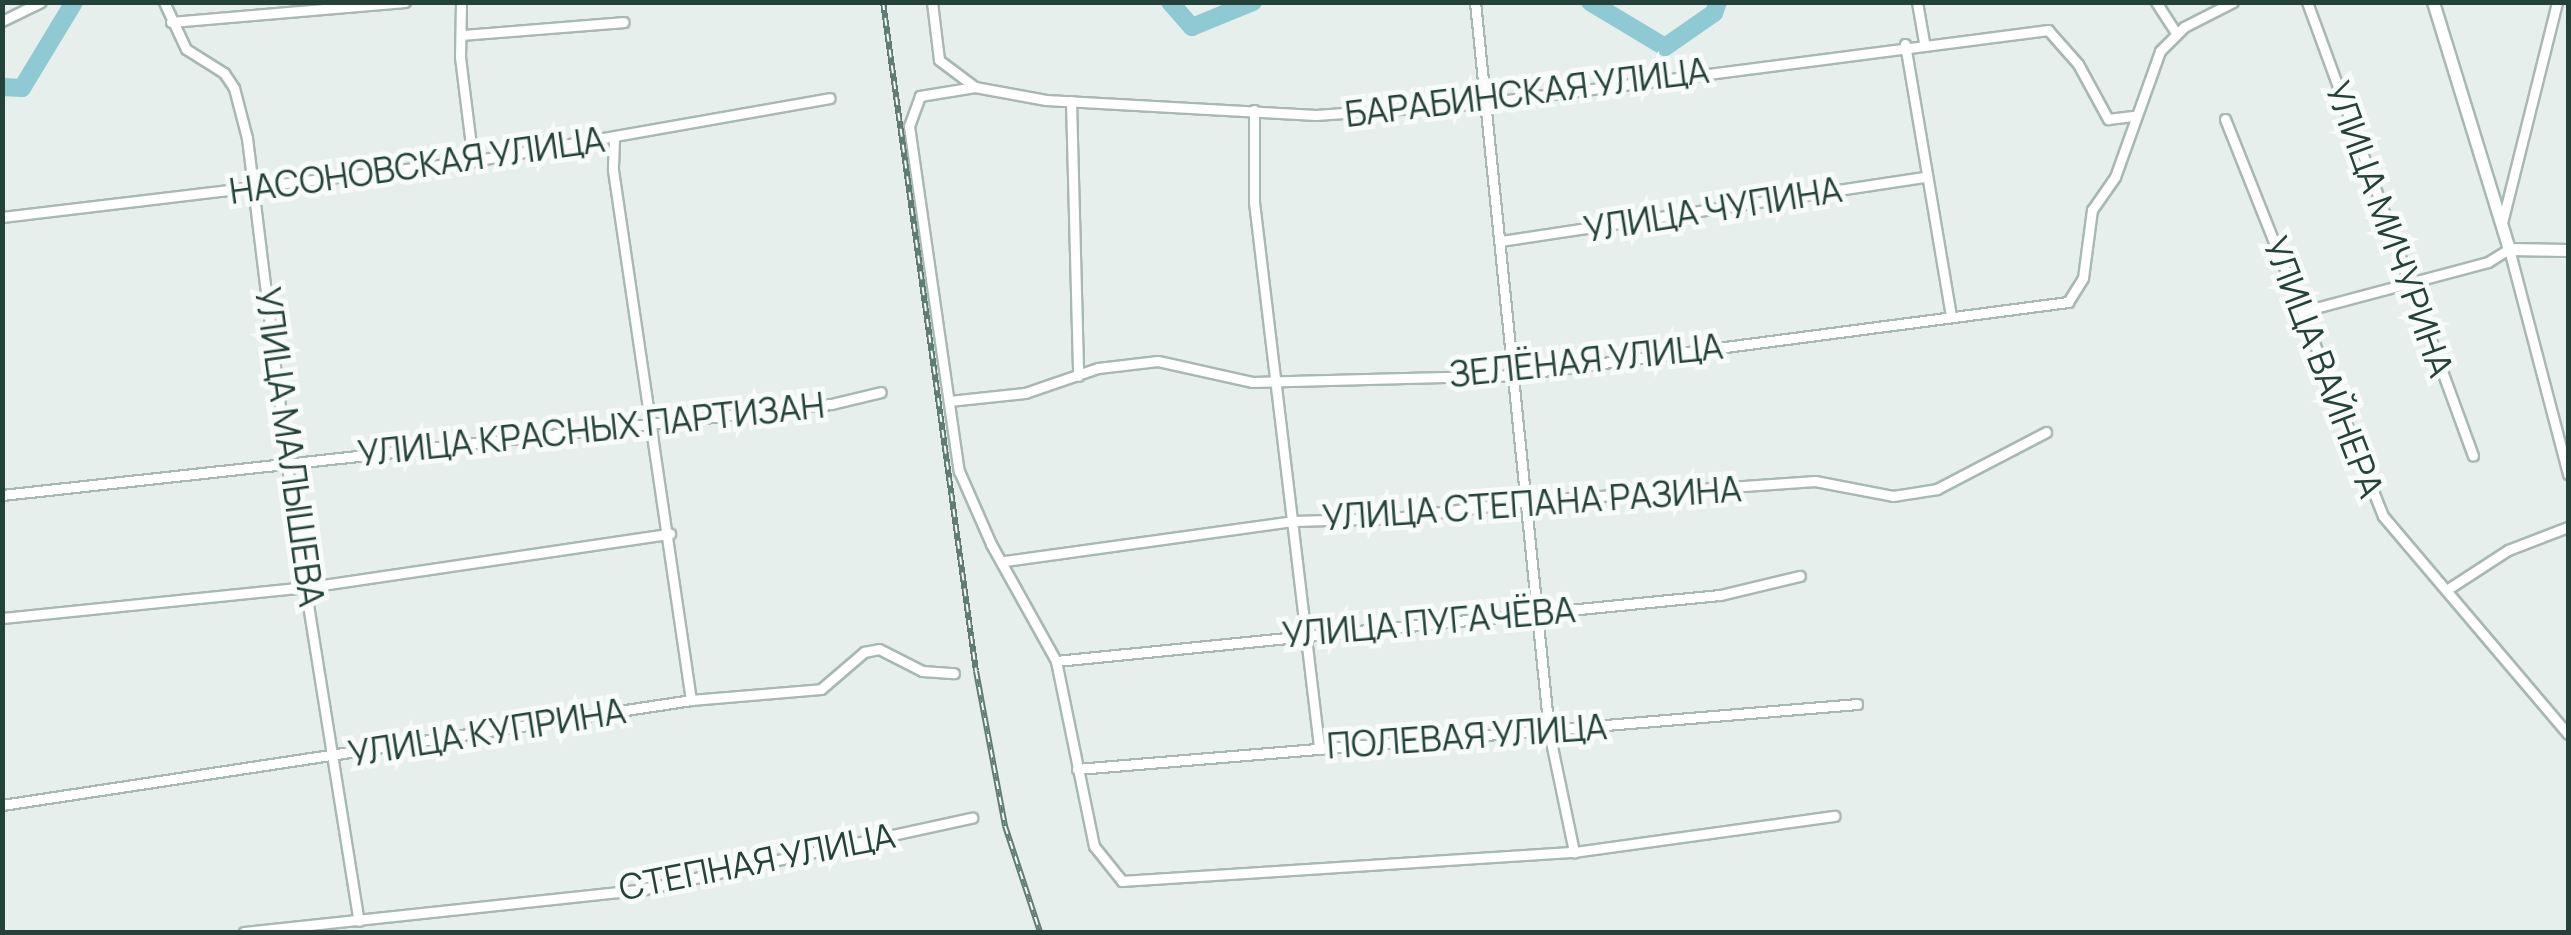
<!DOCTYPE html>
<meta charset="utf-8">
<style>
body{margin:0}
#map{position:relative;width:2571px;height:935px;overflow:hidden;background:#e6efeb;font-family:Manrope,sans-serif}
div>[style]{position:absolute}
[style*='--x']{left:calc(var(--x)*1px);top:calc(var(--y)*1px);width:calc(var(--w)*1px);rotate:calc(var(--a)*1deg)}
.river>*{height:18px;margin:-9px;padding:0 9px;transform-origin:9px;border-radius:9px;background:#8ec9d4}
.roads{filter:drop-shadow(2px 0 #a8b8b2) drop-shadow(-2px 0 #a8b8b2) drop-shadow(0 2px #a8b8b2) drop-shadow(0 -2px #a8b8b2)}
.minor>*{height:9px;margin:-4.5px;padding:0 4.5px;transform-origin:4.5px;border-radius:4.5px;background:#fff}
.tertiary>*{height:11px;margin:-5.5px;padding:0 5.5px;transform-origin:5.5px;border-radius:5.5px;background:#fff}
.rail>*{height:6px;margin-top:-3px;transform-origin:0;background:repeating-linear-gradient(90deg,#f7fbf9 0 8px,#5f7d75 0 16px);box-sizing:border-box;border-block:2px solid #5f7d75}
span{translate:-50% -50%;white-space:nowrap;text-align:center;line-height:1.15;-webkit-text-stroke:10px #f7fbf9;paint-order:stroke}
.street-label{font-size:35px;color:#24423a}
.frame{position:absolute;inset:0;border:5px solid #24423a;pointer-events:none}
</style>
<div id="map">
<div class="river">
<i style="--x:1170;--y:2;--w:33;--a:49"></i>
<i style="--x:1192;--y:27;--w:66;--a:-22.3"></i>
<i style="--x:1590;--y:2;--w:87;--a:31"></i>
<i style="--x:1665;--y:47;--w:60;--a:-34.8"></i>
<i style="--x:1714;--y:13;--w:12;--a:-70"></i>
<i style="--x:2;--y:87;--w:20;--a:3"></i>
<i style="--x:22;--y:88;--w:100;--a:-58.8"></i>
</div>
<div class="roads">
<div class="minor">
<i style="--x:164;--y:2;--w:52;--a:64.9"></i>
<i style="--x:186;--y:49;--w:45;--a:32.3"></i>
<i style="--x:224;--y:73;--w:18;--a:56"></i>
<i style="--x:234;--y:88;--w:52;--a:75.4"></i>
<i style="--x:247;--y:138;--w:376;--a:83"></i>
<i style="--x:293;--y:511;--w:415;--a:80.9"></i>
<i style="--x:461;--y:2;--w:55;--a:91"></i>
<i style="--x:460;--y:57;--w:105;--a:82.9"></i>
<i style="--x:932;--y:2;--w:58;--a:83.1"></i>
<i style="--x:939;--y:60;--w:45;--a:36.9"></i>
<i style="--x:975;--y:87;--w:72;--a:10.4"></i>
<i style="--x:1046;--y:100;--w:270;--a:3.2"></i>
<i style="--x:1316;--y:115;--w:168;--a:-4.1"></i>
<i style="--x:1484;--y:103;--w:569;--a:-7.37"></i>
<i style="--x:2048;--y:30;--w:45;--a:48.6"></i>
<i style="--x:2078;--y:64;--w:63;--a:61.4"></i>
<i style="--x:2108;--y:119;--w:25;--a:-7"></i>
<i style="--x:1475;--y:2;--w:734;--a:84.21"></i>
<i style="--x:1549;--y:732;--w:123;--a:78.2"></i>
<i style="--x:1917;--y:2;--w:41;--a:80.1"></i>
<i style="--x:2156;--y:2;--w:38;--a:57"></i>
<i style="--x:2307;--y:2;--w:483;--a:69.9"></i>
<i style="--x:2;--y:21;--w:43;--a:-26"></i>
<i style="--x:171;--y:22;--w:235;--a:-4.9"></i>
<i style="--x:462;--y:35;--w:162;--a:-4.6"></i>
<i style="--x:1905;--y:44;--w:275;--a:80.4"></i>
<i style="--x:975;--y:87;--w:56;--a:170.7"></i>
<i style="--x:920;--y:96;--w:32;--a:110"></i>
<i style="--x:909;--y:126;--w:349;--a:81.8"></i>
<i style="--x:959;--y:471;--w:80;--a:66.3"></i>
<i style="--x:991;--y:544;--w:134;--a:60.9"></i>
<i style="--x:1056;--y:661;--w:189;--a:78.4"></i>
<i style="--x:1094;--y:846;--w:45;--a:51.3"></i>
<i style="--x:1122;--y:881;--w:453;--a:-3.7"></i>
<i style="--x:1574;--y:852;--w:263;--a:-7.9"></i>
<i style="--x:1071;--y:101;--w:275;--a:88.5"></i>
<i style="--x:1254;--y:110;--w:92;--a:90"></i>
<i style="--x:1254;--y:202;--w:548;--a:83.19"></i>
<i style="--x:2225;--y:119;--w:427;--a:68.3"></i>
<i style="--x:2383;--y:516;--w:286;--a:49.7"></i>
<i style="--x:614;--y:138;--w:32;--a:92"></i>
<i style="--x:613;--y:170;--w:536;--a:81.63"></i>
<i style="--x:2;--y:217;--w:474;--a:-6.8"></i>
<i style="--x:473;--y:161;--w:362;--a:-10"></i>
<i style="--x:2502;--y:223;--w:228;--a:-76"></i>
<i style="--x:1501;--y:241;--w:430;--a:-8.6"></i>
<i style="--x:2304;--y:311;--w:190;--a:-14.9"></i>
<i style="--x:2488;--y:262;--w:25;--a:-32"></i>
<i style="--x:2509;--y:249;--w:233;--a:75.3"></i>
<i style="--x:949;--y:401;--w:76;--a:-6"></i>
<i style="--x:1025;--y:393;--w:77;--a:-18.9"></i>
<i style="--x:1098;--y:368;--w:60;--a:-6.7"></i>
<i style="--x:1158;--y:361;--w:96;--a:12.6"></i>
<i style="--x:1252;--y:382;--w:260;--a:-1.5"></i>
<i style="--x:1512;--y:375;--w:561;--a:-7.48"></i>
<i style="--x:2068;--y:302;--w:28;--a:-58"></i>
<i style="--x:2083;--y:278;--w:69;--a:-82.5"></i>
<i style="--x:2092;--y:210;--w:40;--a:-55.1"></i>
<i style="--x:2115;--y:177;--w:134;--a:-70.3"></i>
<i style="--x:2160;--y:51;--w:34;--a:-45"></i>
<i style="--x:2184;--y:27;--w:55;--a:-27"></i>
<i style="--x:2;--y:495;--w:834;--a:-6.26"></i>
<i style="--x:831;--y:404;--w:51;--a:-13.5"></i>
<i style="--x:1005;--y:561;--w:292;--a:-7.9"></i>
<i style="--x:1294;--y:521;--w:101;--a:-1.7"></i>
<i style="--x:1395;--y:518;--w:134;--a:-7.3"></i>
<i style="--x:1528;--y:501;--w:288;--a:-4"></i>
<i style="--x:1815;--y:481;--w:79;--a:10.9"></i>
<i style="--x:1893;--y:496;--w:45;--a:-9"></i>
<i style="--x:1937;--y:489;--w:123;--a:-27.6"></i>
<i style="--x:2448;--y:589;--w:72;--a:-33"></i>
<i style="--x:2508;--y:550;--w:64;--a:-21"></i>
<i style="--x:2;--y:618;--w:309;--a:-5.8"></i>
<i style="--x:309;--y:587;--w:365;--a:-8.4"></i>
<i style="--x:1056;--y:661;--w:667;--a:-5.68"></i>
<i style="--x:1720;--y:595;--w:82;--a:-13.4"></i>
<i style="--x:1077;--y:769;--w:783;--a:-4.76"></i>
<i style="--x:2;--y:805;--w:697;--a:-8.66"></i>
<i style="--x:691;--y:700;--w:130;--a:-4.8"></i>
<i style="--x:821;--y:689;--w:57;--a:-40.7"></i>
<i style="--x:864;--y:652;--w:15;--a:-11"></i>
<i style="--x:879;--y:649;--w:48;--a:27.1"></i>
<i style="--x:922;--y:671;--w:32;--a:4"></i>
<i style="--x:244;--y:932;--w:403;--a:-6.1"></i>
<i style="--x:645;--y:889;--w:335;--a:-12.3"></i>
</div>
<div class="tertiary">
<i style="--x:2433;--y:2;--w:258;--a:72.9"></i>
<i style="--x:2509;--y:249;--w:59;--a:1"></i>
</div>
</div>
<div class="rail">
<i style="--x:883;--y:2;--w:675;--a:82.09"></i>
<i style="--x:976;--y:671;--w:158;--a:79.4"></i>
<i style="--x:1005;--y:826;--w:112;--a:71.7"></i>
</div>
<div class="street-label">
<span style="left:1527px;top:92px;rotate:-7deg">БАРАБИНСКАЯ УЛИЦА</span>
<span style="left:417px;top:165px;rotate:-8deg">НАСОНОВСКАЯ УЛИЦА</span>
<span style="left:1713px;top:209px;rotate:-9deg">УЛИЦА ЧУПИНА</span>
<span style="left:2390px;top:229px;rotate:70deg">УЛИЦА МИЧУРИНА</span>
<span style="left:1586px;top:360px;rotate:-6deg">ЗЕЛЁНАЯ УЛИЦА</span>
<span style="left:2324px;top:367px;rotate:69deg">УЛИЦА ВАЙНЕРА</span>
<span style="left:591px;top:429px;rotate:-6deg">УЛИЦА КРАСНЫХ ПАРТИЗАН</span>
<span style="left:290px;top:447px;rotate:82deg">УЛИЦА МАЛЫШЕВА</span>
<span style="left:1532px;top:503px;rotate:-4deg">УЛИЦА СТЕПАНА РАЗИНА</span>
<span style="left:1429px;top:622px;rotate:-5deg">УЛИЦА ПУГАЧЁВА</span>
<span style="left:487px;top:732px;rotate:-9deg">УЛИЦА КУПРИНА</span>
<span style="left:1467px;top:736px;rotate:-4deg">ПОЛЕВАЯ УЛИЦА</span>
<span style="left:757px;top:861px;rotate:-11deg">СТЕПНАЯ УЛИЦА</span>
</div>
<div class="frame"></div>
</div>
